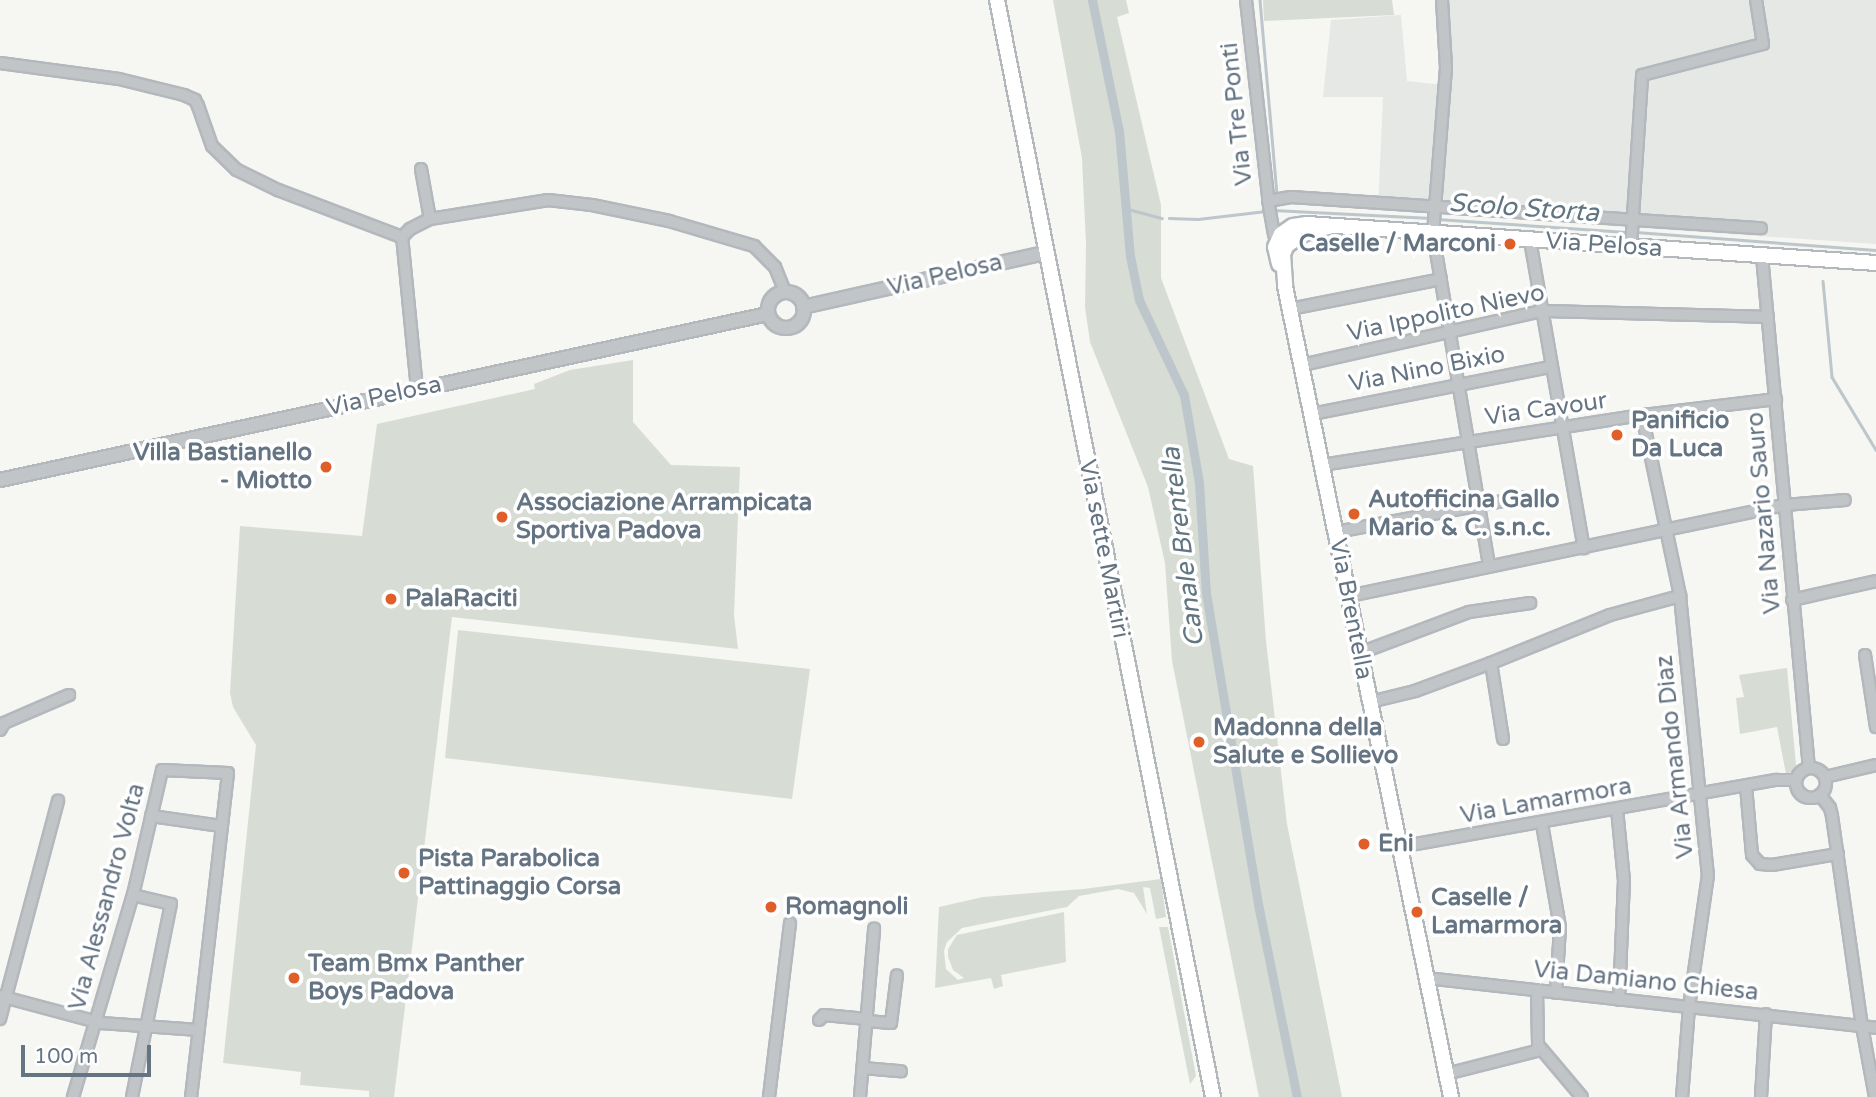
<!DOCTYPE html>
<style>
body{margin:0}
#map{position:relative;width:1876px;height:1097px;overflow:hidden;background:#f6f6f3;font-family:"Varela Round",sans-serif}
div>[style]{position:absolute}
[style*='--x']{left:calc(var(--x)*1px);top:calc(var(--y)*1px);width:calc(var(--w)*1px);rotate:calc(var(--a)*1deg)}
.built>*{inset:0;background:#e6e8e6}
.green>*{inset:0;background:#d7ddd4}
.stream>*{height:2.5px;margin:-1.25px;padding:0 1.25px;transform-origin:1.25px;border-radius:1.25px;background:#bcc6cb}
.canal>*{height:9px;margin:-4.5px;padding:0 4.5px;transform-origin:4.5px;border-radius:4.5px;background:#bcc6cb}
.roads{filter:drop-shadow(2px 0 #b3b8bd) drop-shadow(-2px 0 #b3b8bd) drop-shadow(0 2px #b3b8bd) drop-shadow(0 -2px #b3b8bd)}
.minor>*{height:10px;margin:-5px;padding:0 5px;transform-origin:5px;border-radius:5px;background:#c1c5c8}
.minor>.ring{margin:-5px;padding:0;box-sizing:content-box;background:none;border:10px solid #c1c5c8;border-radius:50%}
.tertiary>*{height:12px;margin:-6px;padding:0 6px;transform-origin:6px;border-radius:6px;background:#c1c5c8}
.tertiary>.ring{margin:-6px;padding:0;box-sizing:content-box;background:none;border:12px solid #c1c5c8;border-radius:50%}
.secondary>*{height:14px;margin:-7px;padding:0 7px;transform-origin:7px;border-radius:7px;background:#fff}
.dots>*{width:19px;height:19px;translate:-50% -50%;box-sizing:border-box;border:4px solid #fff;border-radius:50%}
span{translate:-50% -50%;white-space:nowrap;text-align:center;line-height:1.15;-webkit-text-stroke:7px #fff;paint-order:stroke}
.street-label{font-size:24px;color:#657483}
.poi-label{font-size:24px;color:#657483;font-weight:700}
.right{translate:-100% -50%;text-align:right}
.left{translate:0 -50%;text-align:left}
.water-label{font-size:26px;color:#617680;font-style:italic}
.scale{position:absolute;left:21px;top:1045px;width:130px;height:32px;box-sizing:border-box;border:4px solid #657483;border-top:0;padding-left:9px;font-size:21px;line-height:24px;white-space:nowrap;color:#657483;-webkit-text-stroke:5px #fff;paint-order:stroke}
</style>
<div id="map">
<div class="built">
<i style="clip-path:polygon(1442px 0,1876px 0,1876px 244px,1378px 210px,1383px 97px,1323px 97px,1331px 20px,1401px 15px,1407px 81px,1444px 85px)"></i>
</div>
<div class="green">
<i style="clip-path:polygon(1053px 0,1126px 0,1129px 13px,1117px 17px,1161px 205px,1161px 278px,1229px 459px,1253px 466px,1266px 641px,1287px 824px,1342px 1097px,1259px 1097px,1172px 661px,1165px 563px,1148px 487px,1090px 342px,1085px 307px,1086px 244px,1082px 158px)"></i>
<i style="clip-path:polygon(1263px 0,1392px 0,1394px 15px,1264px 21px)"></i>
<i style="clip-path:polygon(633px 360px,633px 422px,671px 465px,740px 467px,734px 615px,738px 649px,452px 617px,394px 1097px,369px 1097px,369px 1091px,300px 1085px,301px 1072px,223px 1063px,256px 745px,233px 707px,230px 693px,240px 526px,362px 536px,377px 424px,535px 389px,534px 384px,570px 370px)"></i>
<i style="clip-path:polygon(458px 630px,810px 669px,792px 799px,445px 758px)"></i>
<i style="clip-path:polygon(1787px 668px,1796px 765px,1794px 771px,1786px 774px,1777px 727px,1740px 734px,1736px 698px,1744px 697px,1739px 675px)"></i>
<i style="clip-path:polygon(1161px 879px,1166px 917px,1156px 919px,1150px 888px,1143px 887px,1147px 914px,1134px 893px,1118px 889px,1079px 896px,1067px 907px,962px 928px,947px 942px,944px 951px,946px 969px,958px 980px,964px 978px,953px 970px,948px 957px,948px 949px,957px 935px,1064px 912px,1066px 962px,1001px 975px,1003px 986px,994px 989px,991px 978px,935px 988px,939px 907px,983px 897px,1083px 889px)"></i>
<i style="clip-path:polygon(1159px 927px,1168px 927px,1196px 1076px,1190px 1084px)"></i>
</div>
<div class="stream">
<i style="--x:1260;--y:0;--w:196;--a:85"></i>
<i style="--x:1128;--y:209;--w:35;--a:15"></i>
<i style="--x:1273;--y:210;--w:158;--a:2.9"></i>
<i style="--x:1169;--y:218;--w:29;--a:2"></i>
<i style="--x:1198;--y:219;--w:68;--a:-6.7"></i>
<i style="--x:1437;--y:219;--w:193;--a:3.9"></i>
<i style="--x:1636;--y:232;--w:241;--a:4.3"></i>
<i style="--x:1823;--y:281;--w:96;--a:84.6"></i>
<i style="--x:1832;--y:377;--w:85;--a:58.9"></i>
</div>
<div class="canal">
<i style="--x:1092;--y:0;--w:134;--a:78.4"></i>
<i style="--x:1119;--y:131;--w:125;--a:85"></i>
<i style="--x:1130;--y:256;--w:45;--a:78.4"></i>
<i style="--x:1139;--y:300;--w:105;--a:64.7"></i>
<i style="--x:1184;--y:395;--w:89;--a:80.3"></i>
<i style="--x:1199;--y:483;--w:110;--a:86.4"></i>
<i style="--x:1206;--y:593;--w:320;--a:80.5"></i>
<i style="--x:1259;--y:909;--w:192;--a:78.6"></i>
</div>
<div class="roads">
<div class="minor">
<i style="--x:1246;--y:0;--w:207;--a:83.6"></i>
<i style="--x:1269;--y:206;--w:28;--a:80"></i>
<i style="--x:1274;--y:234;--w:13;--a:58"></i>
<i style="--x:1442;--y:0;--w:68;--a:86.6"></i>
<i style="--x:1446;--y:68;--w:167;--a:94.5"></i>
<i style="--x:1433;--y:234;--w:337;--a:80.4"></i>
<i style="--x:0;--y:63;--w:120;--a:7.7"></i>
<i style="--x:119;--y:79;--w:67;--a:13.8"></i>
<i style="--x:184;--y:95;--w:12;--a:24"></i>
<i style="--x:195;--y:100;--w:7;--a:63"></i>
<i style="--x:198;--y:106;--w:42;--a:70.7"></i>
<i style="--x:212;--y:146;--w:35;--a:44"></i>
<i style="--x:237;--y:170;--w:46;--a:26"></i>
<i style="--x:278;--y:190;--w:133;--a:20.8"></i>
<i style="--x:421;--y:169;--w:51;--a:79.8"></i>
<i style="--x:1268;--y:201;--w:23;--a:-10"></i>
<i style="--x:1291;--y:197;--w:471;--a:3.8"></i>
<i style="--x:1530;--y:240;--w:313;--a:80.1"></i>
<i style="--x:1631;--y:247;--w:172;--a:-86.3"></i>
<i style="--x:1642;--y:75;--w:125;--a:-14.4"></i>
<i style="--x:1763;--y:44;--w:45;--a:-99"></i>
<i style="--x:1762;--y:256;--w:514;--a:84.76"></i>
<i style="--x:1290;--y:309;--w:154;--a:-11.2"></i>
<i style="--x:1302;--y:365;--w:245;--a:-12.7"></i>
<i style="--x:1541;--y:311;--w:227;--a:1.5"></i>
<i style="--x:417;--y:389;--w:153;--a:-95.6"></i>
<i style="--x:402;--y:237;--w:11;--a:-45"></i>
<i style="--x:410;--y:229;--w:22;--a:-27"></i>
<i style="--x:430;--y:219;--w:120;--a:-9.1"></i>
<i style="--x:548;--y:200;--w:44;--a:6.5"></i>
<i style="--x:592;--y:205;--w:79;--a:11.7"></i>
<i style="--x:669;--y:221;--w:89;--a:16.4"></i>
<i style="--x:754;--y:246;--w:30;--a:45"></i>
<i style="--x:775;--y:267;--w:27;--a:68"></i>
<i style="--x:1312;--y:414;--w:243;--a:-11.2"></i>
<i style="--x:1642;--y:415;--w:185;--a:78.1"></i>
<i style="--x:1680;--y:596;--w:280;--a:84.3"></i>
<i style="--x:1708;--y:875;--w:133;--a:98.2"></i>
<i style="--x:1689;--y:1007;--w:90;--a:94.4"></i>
<i style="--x:1322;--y:465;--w:324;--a:-8.9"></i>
<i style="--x:1642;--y:415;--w:135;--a:-6.8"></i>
<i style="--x:1336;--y:532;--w:191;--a:-10.5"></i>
<i style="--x:1349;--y:596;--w:445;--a:-11.8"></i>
<i style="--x:1785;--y:505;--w:60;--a:-4.8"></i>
<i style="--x:1792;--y:600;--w:86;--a:-12.7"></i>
<i style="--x:1360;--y:653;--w:116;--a:-20.6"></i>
<i style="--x:1469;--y:612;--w:62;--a:-8.4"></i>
<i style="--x:1865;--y:655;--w:73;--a:81.3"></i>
<i style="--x:1491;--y:663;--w:77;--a:81"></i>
<i style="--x:1370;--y:702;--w:46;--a:-13.7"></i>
<i style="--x:1415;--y:691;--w:81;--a:-20.2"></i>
<i style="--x:1491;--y:663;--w:128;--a:-22"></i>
<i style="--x:1610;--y:615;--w:73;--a:-15.2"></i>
<i style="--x:0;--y:730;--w:8;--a:-60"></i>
<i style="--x:4;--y:723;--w:71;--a:-23.3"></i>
<i class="ring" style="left:1796px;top:768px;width:20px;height:20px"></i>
<i style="--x:1825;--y:777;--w:52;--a:-13.2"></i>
<i style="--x:1746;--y:786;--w:69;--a:85"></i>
<i style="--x:1752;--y:855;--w:12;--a:48"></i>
<i style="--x:1760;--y:864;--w:12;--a:5"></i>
<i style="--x:1772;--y:865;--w:67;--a:-9.5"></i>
<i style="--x:1820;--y:795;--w:16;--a:52"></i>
<i style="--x:1830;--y:808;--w:8;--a:76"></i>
<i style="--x:1832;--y:816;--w:212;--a:81.9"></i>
<i style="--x:1862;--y:1026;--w:72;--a:79.6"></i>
<i style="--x:1617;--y:809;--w:71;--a:84.4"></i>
<i style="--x:1624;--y:880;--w:120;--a:92.4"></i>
<i style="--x:151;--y:816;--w:71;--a:8.1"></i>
<i style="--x:1542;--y:824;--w:105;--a:80.1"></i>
<i style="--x:1560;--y:927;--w:66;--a:93.5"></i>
<i style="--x:1399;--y:847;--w:384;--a:-10.1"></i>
<i style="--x:1777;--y:780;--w:19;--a:0"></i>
<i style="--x:1426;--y:978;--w:453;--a:6.3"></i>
<i style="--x:1537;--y:991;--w:54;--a:88.9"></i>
<i style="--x:1538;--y:1045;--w:68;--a:49.8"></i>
<i style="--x:0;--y:996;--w:105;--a:15"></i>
<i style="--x:101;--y:1023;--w:98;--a:4.1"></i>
<i style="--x:0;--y:1019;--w:226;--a:-75.1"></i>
<i style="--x:819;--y:1020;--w:7;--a:-45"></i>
<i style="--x:824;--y:1015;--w:43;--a:5.3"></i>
<i style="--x:867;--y:1021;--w:24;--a:5"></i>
<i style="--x:891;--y:1023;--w:48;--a:-82.9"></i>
<i style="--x:863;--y:1068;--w:38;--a:5"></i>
<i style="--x:1446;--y:1074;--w:98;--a:-14.2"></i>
<i style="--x:73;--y:1097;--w:211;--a:-73.5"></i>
<i style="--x:133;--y:895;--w:128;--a:-76.9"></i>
<i style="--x:162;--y:770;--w:66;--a:2.6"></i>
<i style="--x:228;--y:773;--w:326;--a:96.5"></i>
<i style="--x:132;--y:1097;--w:197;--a:-78.6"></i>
<i style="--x:171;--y:904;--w:39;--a:-167"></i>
<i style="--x:769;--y:1097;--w:175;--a:-83.1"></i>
<i style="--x:860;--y:1097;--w:169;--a:-85.2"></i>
<i style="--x:1761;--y:1097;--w:83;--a:-86.6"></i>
</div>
<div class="tertiary">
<i class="ring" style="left:768px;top:292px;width:24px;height:24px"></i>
<i style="--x:803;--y:307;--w:248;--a:-12.6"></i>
<i style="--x:0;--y:480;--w:786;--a:-12.2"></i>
</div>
<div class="secondary">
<i style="--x:997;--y:0;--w:1118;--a:78.86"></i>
<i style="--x:1332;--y:226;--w:30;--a:165"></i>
<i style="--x:1303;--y:234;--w:19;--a:145"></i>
<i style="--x:1287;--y:245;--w:10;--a:114"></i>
<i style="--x:1283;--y:254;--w:32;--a:86"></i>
<i style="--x:1285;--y:286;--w:828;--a:78.43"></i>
<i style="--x:1279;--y:264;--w:17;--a:-103"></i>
<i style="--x:1275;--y:247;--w:14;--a:-65"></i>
<i style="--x:1281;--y:234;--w:14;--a:-34"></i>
<i style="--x:1293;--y:226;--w:14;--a:-8"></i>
<i style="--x:1307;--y:224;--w:570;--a:3.92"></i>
</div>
</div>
<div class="dots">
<i style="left:1510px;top:244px;background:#e05f29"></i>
<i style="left:1617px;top:435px;background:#e05f29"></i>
<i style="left:326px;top:467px;background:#e05f29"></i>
<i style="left:1354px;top:514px;background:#e05f29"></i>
<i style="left:502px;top:517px;background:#e05f29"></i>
<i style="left:391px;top:599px;background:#e05f29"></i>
<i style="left:1199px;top:742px;background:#e05f29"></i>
<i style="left:1364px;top:844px;background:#e05f29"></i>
<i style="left:404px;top:873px;background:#e05f29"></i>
<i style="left:771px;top:907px;background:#e05f29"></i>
<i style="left:1417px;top:912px;background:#e05f29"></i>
<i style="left:294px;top:978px;background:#e05f29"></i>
</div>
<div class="street-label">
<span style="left:1237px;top:114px;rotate:-96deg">Via Tre Ponti</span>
<span style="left:1604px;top:245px;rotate:4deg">Via Pelosa</span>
<span style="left:945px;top:275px;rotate:-13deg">Via Pelosa</span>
<span style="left:1446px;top:313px;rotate:-12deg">Via Ippolito Nievo</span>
<span style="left:1427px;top:369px;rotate:-11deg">Via Nino Bixio</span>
<span style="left:384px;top:396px;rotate:-12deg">Via Pelosa</span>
<span style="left:1546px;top:409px;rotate:-8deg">Via Cavour</span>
<span style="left:1764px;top:513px;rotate:-95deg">Via Nazario Sauro</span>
<span style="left:1104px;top:549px;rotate:79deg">Via sette Martiri</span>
<span style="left:1351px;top:609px;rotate:79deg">Via Brentella</span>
<span style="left:1675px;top:757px;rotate:-96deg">Via Armando Diaz</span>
<span style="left:1546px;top:801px;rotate:-10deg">Via Lamarmora</span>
<span style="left:107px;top:897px;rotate:-75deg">Via Alessandro Volta</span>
<span style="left:1646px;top:981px;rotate:6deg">Via Damiano Chiesa</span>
</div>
<div class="poi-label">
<span class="right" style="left:1496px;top:244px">Caselle / Marconi</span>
<span class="left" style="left:1631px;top:435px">Panificio<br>Da Luca</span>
<span class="right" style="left:312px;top:467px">Villa Bastianello<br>- Miotto</span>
<span class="left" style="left:1368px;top:514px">Autofficina Gallo<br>Mario &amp; C. s.n.c.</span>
<span class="left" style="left:516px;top:517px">Associazione Arrampicata<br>Sportiva Padova</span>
<span class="left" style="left:405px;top:599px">PalaRaciti</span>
<span class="left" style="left:1213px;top:742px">Madonna della<br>Salute e Sollievo</span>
<span class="left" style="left:1378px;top:844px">Eni</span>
<span class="left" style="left:418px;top:873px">Pista Parabolica<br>Pattinaggio Corsa</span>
<span class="left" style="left:1431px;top:912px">Caselle /<br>Lamarmora</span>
<span class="left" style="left:785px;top:907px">Romagnoli</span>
<span class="left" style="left:308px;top:978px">Team Bmx Panther<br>Boys Padova</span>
</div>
<div class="water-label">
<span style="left:1524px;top:208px;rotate:4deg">Scolo Storta</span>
<span style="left:1183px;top:547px;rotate:-97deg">Canale Brentella</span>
</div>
<div class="scale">100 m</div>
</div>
